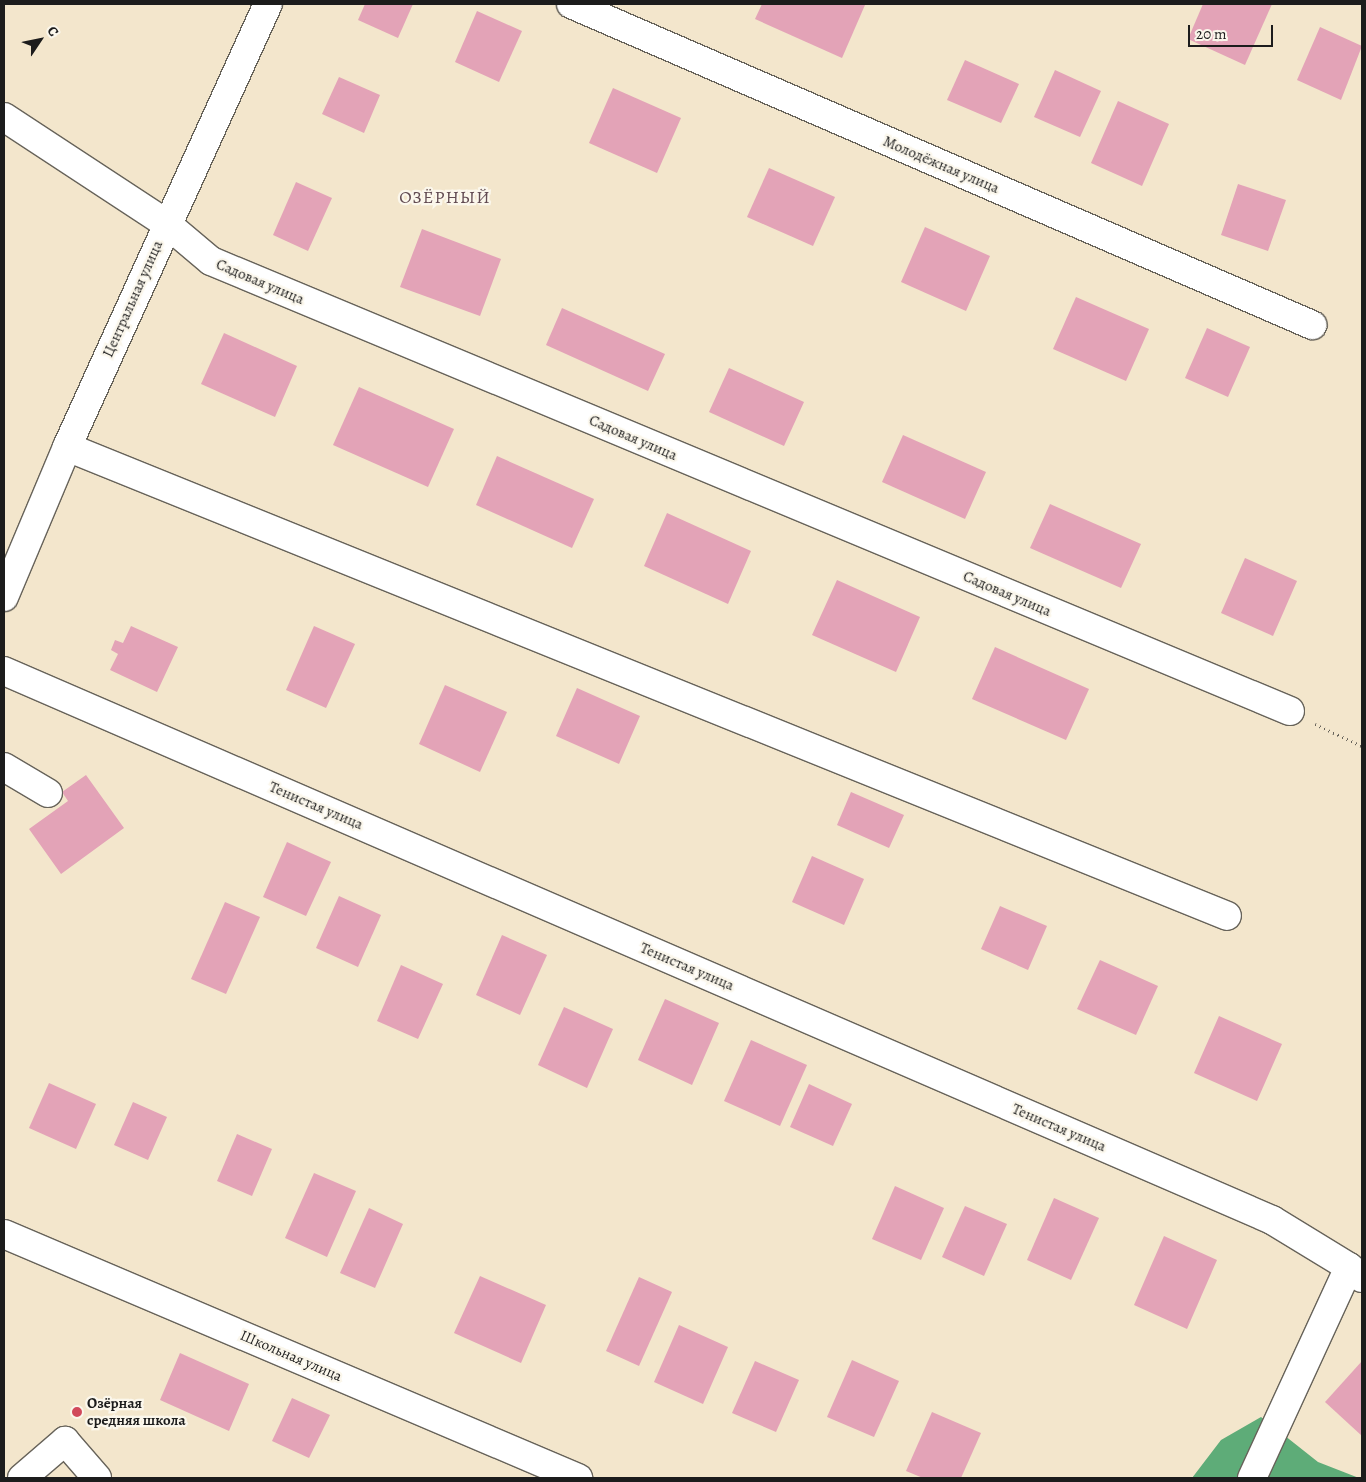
<!DOCTYPE html>
<meta charset="utf-8">
<style>
body{margin:0}
#map{position:relative;width:1366px;height:1482px;overflow:hidden;background:#f3e6cc;font-family:Alegreya,serif}
div>[style]{position:absolute}
[style*='--x']{left:calc(var(--x)*1px);top:calc(var(--y)*1px);width:calc(var(--w)*1px);rotate:calc(var(--a)*1deg)}
.forest>*{inset:0;background:#5eac78}
.building>*{inset:0;background:#e3a3b7}
.path>*{height:3px;margin-top:-1.5px;transform-origin:0;background:repeating-linear-gradient(90deg,#67635a 0 1px,transparent 0 5px)}
.roads{filter:drop-shadow(1px 0 #67635a) drop-shadow(-1px 0 #67635a) drop-shadow(0 1px #67635a) drop-shadow(0 -1px #67635a)}
.minor>*{height:28px;margin:-14px;padding:0 14px;transform-origin:14px;border-radius:14px;background:#fff}
.dots>*{width:14px;height:14px;translate:-50% -50%;box-sizing:border-box;border:2px solid #fbf7ec;border-radius:50%}
span{translate:-50% -50%;white-space:nowrap;text-align:center;line-height:1.15;-webkit-text-stroke:4.5px #fbf7ec;paint-order:stroke}
.street-label{font-size:15px;color:#1c1c1c}
.poi-label{font-size:15px;color:#1c1c1c;font-weight:700}
.left{translate:0 -50%;text-align:left}
.quarter-label{font-size:18px;color:#624b52;letter-spacing:1px}
.frame{position:absolute;inset:0;border:5px solid #1c1c1c;pointer-events:none}
.north{position:absolute;left:15px;top:15px;width:50px;height:50px;-webkit-text-stroke:4px #fbf7ec;paint-order:stroke;rotate:56deg;font-size:14px;font-weight:700;line-height:20px;text-align:center;color:#1c1c1c}
.north::after{content:'';display:block;margin:auto;width:18px;height:22px;background:#1c1c1c;clip-path:polygon(50% 0,100% 100%,50% 72%,0 100%)}
.scale{position:absolute;left:1188px;top:25px;width:85px;height:22px;box-sizing:border-box;border:2px solid #1c1c1c;border-top:0;padding-left:6px;font-size:15px;line-height:18px;white-space:nowrap;color:#1c1c1c;-webkit-text-stroke:4px #fbf7ec;paint-order:stroke}
</style>
<div id="map">
<div class="forest">
<i style="clip-path:polygon(1261px 1417px,1318px 1462px,1359px 1478px,1192px 1478px,1221px 1440px)"></i>
</div>
<div class="building">
<i style="clip-path:polygon(365px 4px,413px 4px,398px 38px,358px 20px)"></i>
<i style="clip-path:polygon(762px 4px,862px 4px,865px 5px,842px 58px,755px 19px)"></i>
<i style="clip-path:polygon(1203px 4px,1272px 4px,1245px 65px,1188px 39px)"></i>
<i style="clip-path:polygon(477px 11px,522px 31px,499px 82px,455px 62px)"></i>
<i style="clip-path:polygon(1320px 27px,1362px 46px,1341px 100px,1297px 80px)"></i>
<i style="clip-path:polygon(965px 60px,1019px 84px,1001px 123px,947px 100px)"></i>
<i style="clip-path:polygon(1055px 70px,1101px 91px,1080px 137px,1034px 117px)"></i>
<i style="clip-path:polygon(339px 77px,380px 95px,364px 133px,322px 114px)"></i>
<i style="clip-path:polygon(613px 88px,681px 118px,657px 173px,589px 143px)"></i>
<i style="clip-path:polygon(1118px 101px,1169px 124px,1142px 186px,1091px 163px)"></i>
<i style="clip-path:polygon(769px 168px,835px 197px,813px 246px,747px 217px)"></i>
<i style="clip-path:polygon(296px 182px,332px 198px,308px 251px,273px 235px)"></i>
<i style="clip-path:polygon(1238px 184px,1286px 200px,1268px 251px,1221px 235px)"></i>
<i style="clip-path:polygon(925px 227px,990px 256px,966px 311px,901px 282px)"></i>
<i style="clip-path:polygon(422px 229px,501px 259px,480px 316px,400px 287px)"></i>
<i style="clip-path:polygon(1076px 297px,1149px 329px,1126px 381px,1053px 349px)"></i>
<i style="clip-path:polygon(562px 308px,665px 354px,648px 391px,546px 345px)"></i>
<i style="clip-path:polygon(1207px 328px,1250px 347px,1228px 397px,1185px 378px)"></i>
<i style="clip-path:polygon(224px 333px,297px 366px,275px 417px,201px 384px)"></i>
<i style="clip-path:polygon(729px 368px,804px 402px,784px 446px,709px 412px)"></i>
<i style="clip-path:polygon(359px 387px,454px 429px,428px 487px,333px 445px)"></i>
<i style="clip-path:polygon(903px 435px,986px 472px,965px 519px,882px 482px)"></i>
<i style="clip-path:polygon(497px 456px,594px 499px,572px 548px,476px 505px)"></i>
<i style="clip-path:polygon(1050px 504px,1141px 544px,1121px 588px,1030px 548px)"></i>
<i style="clip-path:polygon(667px 513px,751px 551px,728px 604px,644px 566px)"></i>
<i style="clip-path:polygon(1245px 558px,1297px 581px,1273px 636px,1221px 613px)"></i>
<i style="clip-path:polygon(837px 580px,920px 617px,896px 672px,812px 635px)"></i>
<i style="clip-path:polygon(131px 626px,178px 647px,157px 692px,110px 670px,118px 654px,111px 650px,115px 640px,123px 643px)"></i>
<i style="clip-path:polygon(314px 626px,355px 644px,326px 708px,286px 690px)"></i>
<i style="clip-path:polygon(995px 647px,1089px 689px,1066px 740px,972px 699px)"></i>
<i style="clip-path:polygon(445px 685px,507px 712px,480px 772px,419px 744px)"></i>
<i style="clip-path:polygon(577px 688px,640px 716px,619px 764px,556px 736px)"></i>
<i style="clip-path:polygon(86px 775px,124px 828px,61px 874px,29px 829px,68px 801px,62px 792px)"></i>
<i style="clip-path:polygon(851px 792px,904px 815px,889px 848px,837px 825px)"></i>
<i style="clip-path:polygon(287px 842px,331px 862px,306px 916px,263px 897px)"></i>
<i style="clip-path:polygon(812px 856px,864px 879px,844px 925px,792px 902px)"></i>
<i style="clip-path:polygon(339px 896px,381px 915px,358px 967px,316px 948px)"></i>
<i style="clip-path:polygon(225px 902px,260px 917px,226px 994px,191px 979px)"></i>
<i style="clip-path:polygon(1000px 906px,1047px 926px,1028px 970px,981px 949px)"></i>
<i style="clip-path:polygon(502px 935px,547px 955px,520px 1015px,476px 995px)"></i>
<i style="clip-path:polygon(1100px 960px,1158px 986px,1136px 1035px,1077px 1009px)"></i>
<i style="clip-path:polygon(401px 965px,443px 984px,418px 1039px,377px 1021px)"></i>
<i style="clip-path:polygon(665px 999px,719px 1023px,692px 1085px,638px 1060px)"></i>
<i style="clip-path:polygon(564px 1007px,613px 1029px,587px 1088px,538px 1065px)"></i>
<i style="clip-path:polygon(1219px 1016px,1282px 1044px,1257px 1101px,1194px 1073px)"></i>
<i style="clip-path:polygon(751px 1040px,807px 1065px,780px 1126px,724px 1101px)"></i>
<i style="clip-path:polygon(49px 1083px,96px 1104px,76px 1149px,29px 1128px)"></i>
<i style="clip-path:polygon(809px 1084px,852px 1104px,833px 1146px,790px 1127px)"></i>
<i style="clip-path:polygon(133px 1102px,167px 1117px,148px 1160px,114px 1145px)"></i>
<i style="clip-path:polygon(237px 1134px,272px 1149px,252px 1196px,217px 1181px)"></i>
<i style="clip-path:polygon(314px 1173px,356px 1191px,327px 1257px,285px 1238px)"></i>
<i style="clip-path:polygon(895px 1186px,944px 1208px,921px 1260px,872px 1239px)"></i>
<i style="clip-path:polygon(1054px 1198px,1099px 1218px,1071px 1280px,1027px 1260px)"></i>
<i style="clip-path:polygon(965px 1206px,1007px 1224px,984px 1276px,942px 1257px)"></i>
<i style="clip-path:polygon(369px 1208px,403px 1224px,375px 1288px,340px 1273px)"></i>
<i style="clip-path:polygon(1164px 1236px,1217px 1260px,1187px 1329px,1134px 1305px)"></i>
<i style="clip-path:polygon(480px 1276px,546px 1305px,521px 1363px,454px 1333px)"></i>
<i style="clip-path:polygon(639px 1277px,672px 1292px,639px 1366px,606px 1351px)"></i>
<i style="clip-path:polygon(679px 1325px,728px 1347px,703px 1404px,654px 1382px)"></i>
<i style="clip-path:polygon(180px 1353px,249px 1384px,229px 1431px,160px 1400px)"></i>
<i style="clip-path:polygon(852px 1360px,899px 1381px,874px 1437px,827px 1417px)"></i>
<i style="clip-path:polygon(755px 1361px,799px 1380px,776px 1432px,732px 1413px)"></i>
<i style="clip-path:polygon(1362px 1361px,1362px 1436px,1325px 1402px)"></i>
<i style="clip-path:polygon(292px 1398px,330px 1415px,309px 1458px,272px 1441px)"></i>
<i style="clip-path:polygon(932px 1412px,981px 1433px,961px 1478px,923px 1478px,906px 1471px)"></i>
</div>
<div class="path">
<i style="--x:1315;--y:724;--w:52;--a:25.1"></i>
</div>
<div class="roads">
<div class="minor">
<i style="--x:571;--y:4;--w:808;--a:23.42"></i>
<i style="--x:4;--y:117;--w:195;--a:33.3"></i>
<i style="--x:167;--y:224;--w:57;--a:40.1"></i>
<i style="--x:211;--y:261;--w:1169;--a:22.64"></i>
<i style="--x:67;--y:447;--w:1251;--a:22.01"></i>
<i style="--x:4;--y:597;--w:163;--a:-67.2"></i>
<i style="--x:67;--y:447;--w:486;--a:-65.6"></i>
<i style="--x:4;--y:671;--w:1382;--a:23.41"></i>
<i style="--x:1272;--y:1220;--w:90;--a:31.4"></i>
<i style="--x:1349;--y:1267;--w:17;--a:40"></i>
<i style="--x:4;--y:767;--w:51;--a:30.6"></i>
<i style="--x:4;--y:1234;--w:624;--a:23.03"></i>
<i style="--x:22;--y:1478;--w:57;--a:-40.7"></i>
<i style="--x:65;--y:1441;--w:49;--a:49.1"></i>
<i style="--x:1252;--y:1478;--w:232;--a:-65.3"></i>
</div>
</div>
<div class="dots">
<i style="left:77px;top:1412px;background:#d1495b"></i>
</div>
<div class="street-label">
<span style="left:941px;top:165px;rotate:23deg">Молодёжная улица</span>
<span style="left:260px;top:282px;rotate:23deg">Садовая улица</span>
<span style="left:133px;top:299px;rotate:-66deg">Центральная улица</span>
<span style="left:633px;top:438px;rotate:23deg">Садовая улица</span>
<span style="left:1007px;top:594px;rotate:23deg">Садовая улица</span>
<span style="left:316px;top:806px;rotate:23deg">Тенистая улица</span>
<span style="left:687px;top:967px;rotate:23deg">Тенистая улица</span>
<span style="left:1059px;top:1128px;rotate:23deg">Тенистая улица</span>
<span style="left:291px;top:1356px;rotate:23deg">Школьная улица</span>
</div>
<div class="poi-label">
<span class="left" style="left:87px;top:1412px">Озёрная<br>средняя школа</span>
</div>
<div class="quarter-label">
<span style="left:445px;top:197px">ОЗЁРНЫЙ</span>
</div>
<div class="frame"></div>
<div class="north">С</div>
<div class="scale">20 m</div>
</div>
